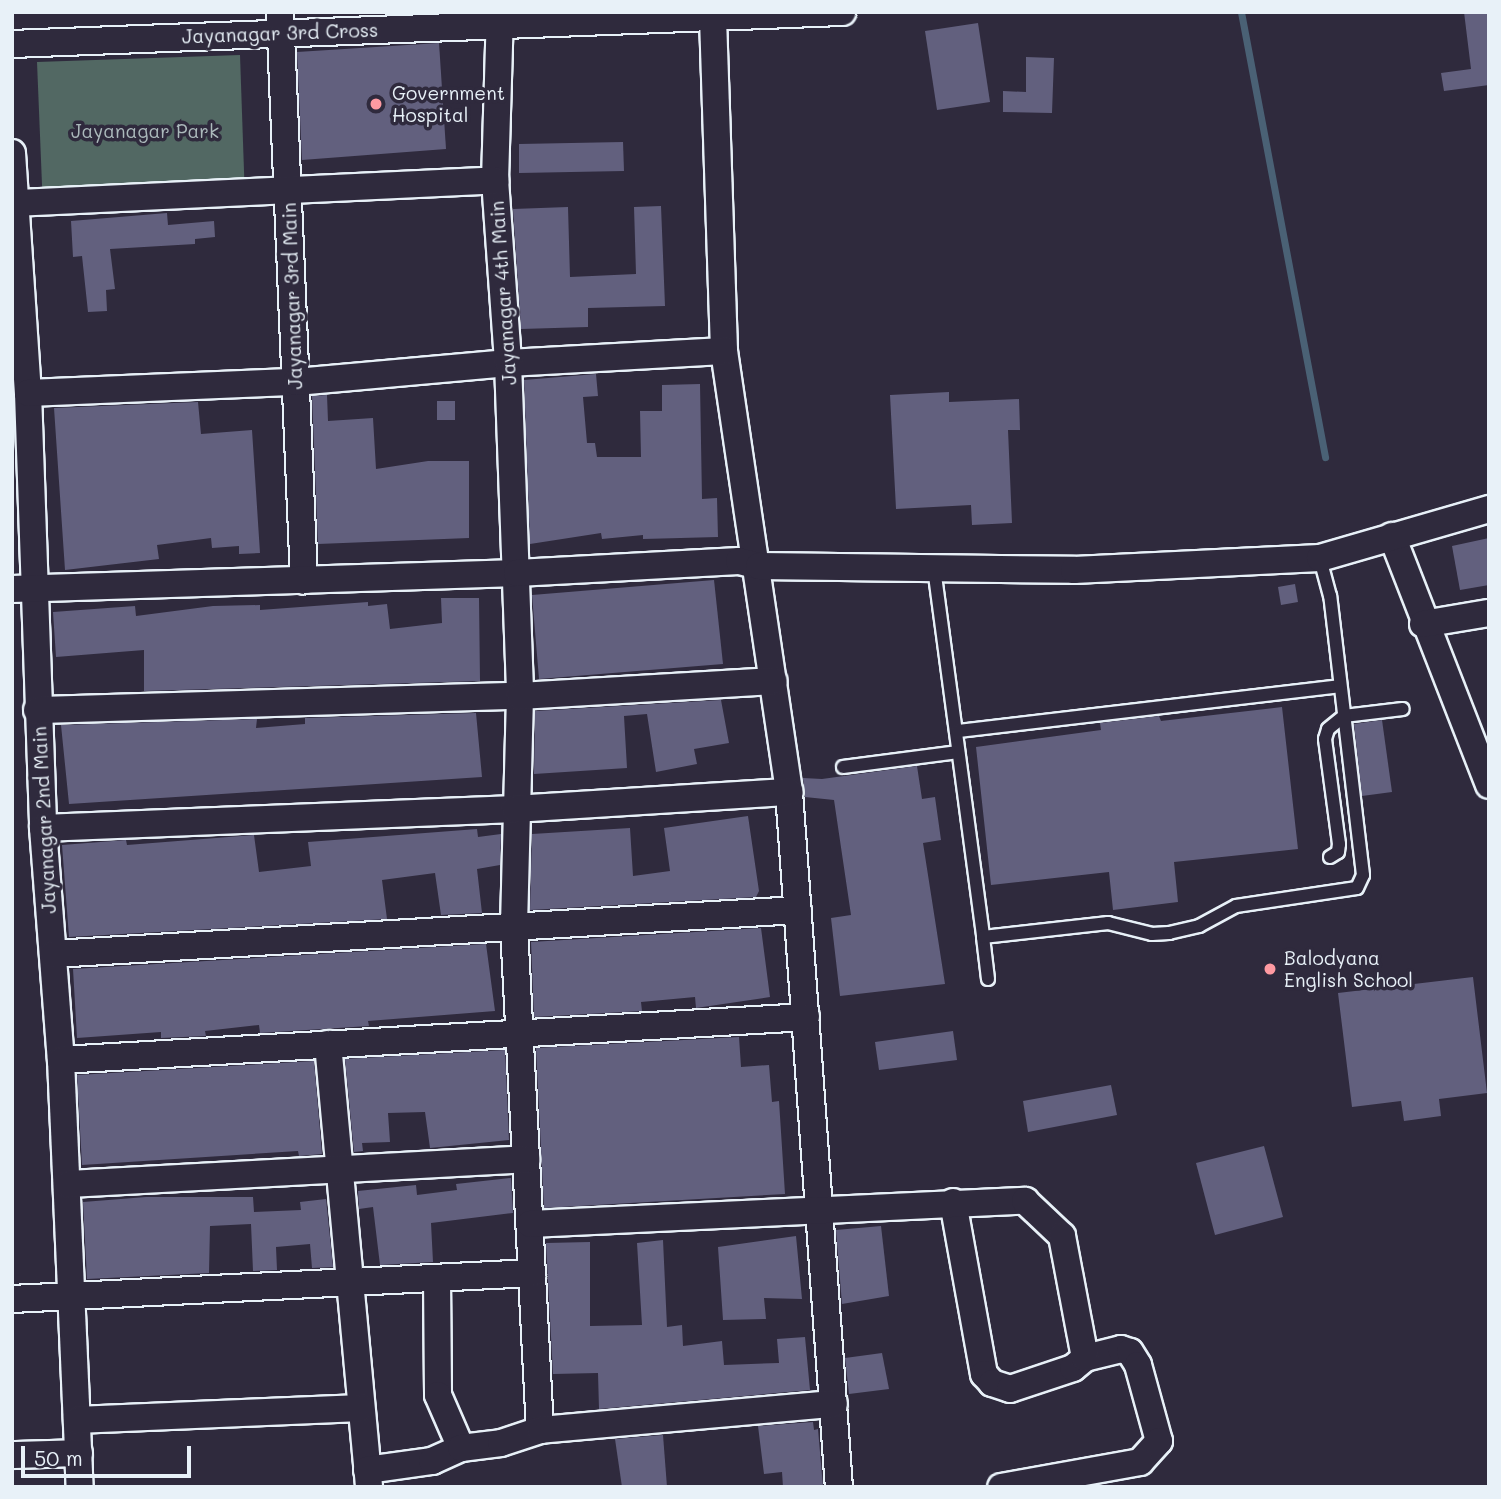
<!DOCTYPE html>
<style>
body{margin:0}
#map{position:relative;width:1501px;height:1499px;overflow:hidden;background:#2f2a3d;font-family:Mali,sans-serif}
div>[style]{position:absolute}
[style*='--x']{left:calc(var(--x)*1px);top:calc(var(--y)*1px);width:calc(var(--w)*1px);rotate:calc(var(--a)*1deg)}
.green>*{inset:0;background:#526863}
.stream>*{height:7px;margin:-3.5px;padding:0 3.5px;transform-origin:3.5px;border-radius:3.5px;background:#4a6175}
.building>*{inset:0;background:#62607e}
.roads{filter:drop-shadow(2px 0 #e8f1f8) drop-shadow(-2px 0 #e8f1f8) drop-shadow(0 2px #e8f1f8) drop-shadow(0 -2px #e8f1f8)}
.service>*{height:12px;margin:-6px;padding:0 6px;transform-origin:6px;border-radius:6px;background:#2f2a3d}
.minor>*{height:26px;margin:-13px;padding:0 13px;transform-origin:13px;border-radius:13px;background:#2f2a3d}
.dots>*{width:19px;height:19px;translate:-50% -50%;box-sizing:border-box;border:4px solid #2f2a3d;border-radius:50%}
span{translate:-50% -50%;white-space:nowrap;text-align:center;line-height:1.15;-webkit-text-stroke:7px #2f2a3d;paint-order:stroke}
.street-label{font-size:19px;color:#e8f1f8}
.poi-label{font-size:19px;color:#e8f1f8}
.left{translate:0 -50%;text-align:left}
.park-label{font-size:19px;color:#acbabc}
.frame{position:absolute;inset:0;border:14px solid #e8f1f8;pointer-events:none}
.scale{position:absolute;left:21px;top:1446px;width:170px;height:32px;box-sizing:border-box;border:4px solid #e8f1f8;border-top:0;padding-left:9px;font-size:21px;line-height:24px;white-space:nowrap;color:#e8f1f8;-webkit-text-stroke:5px #2f2a3d;paint-order:stroke}
</style>
<div id="map">
<div class="green">
<i style="clip-path:polygon(240px 55px,245px 200px,43px 209px,37px 62px)"></i>
</div>
<div class="stream">
<i style="--x:1241;--y:12;--w:453;--a:79.3"></i>
</div>
<div class="building">
<i style="clip-path:polygon(1464px 12px,1489px 12px,1489px 85px,1444px 91px,1441px 73px,1471px 69px)"></i>
<i style="clip-path:polygon(978px 23px,990px 102px,937px 110px,925px 31px)"></i>
<i style="clip-path:polygon(439px 43px,446px 149px,302px 160px,297px 52px)"></i>
<i style="clip-path:polygon(1026px 57px,1054px 58px,1052px 113px,1003px 112px,1003px 91px,1026px 92px)"></i>
<i style="clip-path:polygon(623px 142px,624px 171px,519px 173px,519px 144px)"></i>
<i style="clip-path:polygon(661px 206px,665px 306px,588px 308px,588px 327px,521px 329px,513px 209px,568px 207px,570px 277px,636px 274px,634px 207px)"></i>
<i style="clip-path:polygon(167px 213px,168px 225px,214px 221px,215px 237px,195px 239px,195px 244px,110px 249px,115px 289px,106px 290px,107px 311px,88px 312px,82px 256px,73px 257px,71px 221px)"></i>
<i style="clip-path:polygon(596px 374px,598px 396px,583px 397px,587px 443px,595px 443px,597px 457px,641px 457px,640px 411px,662px 411px,662px 385px,700px 384px,702px 499px,717px 498px,718px 537px,643px 539px,643px 535px,602px 539px,601px 533px,530px 544px,524px 380px)"></i>
<i style="clip-path:polygon(949px 392px,949px 402px,1019px 399px,1020px 430px,1008px 430px,1012px 523px,972px 525px,971px 505px,896px 509px,890px 395px)"></i>
<i style="clip-path:polygon(327px 395px,328px 421px,373px 418px,376px 469px,428px 461px,469px 461px,469px 538px,318px 544px,312px 396px)"></i>
<i style="clip-path:polygon(437px 401px,455px 401px,455px 420px,437px 420px)"></i>
<i style="clip-path:polygon(198px 402px,201px 434px,252px 430px,260px 553px,239px 554px,239px 546px,212px 548px,211px 538px,157px 545px,159px 559px,65px 570px,54px 408px)"></i>
<i style="clip-path:polygon(1489px 538px,1489px 585px,1460px 590px,1452px 546px)"></i>
<i style="clip-path:polygon(714px 580px,723px 664px,539px 679px,532px 595px)"></i>
<i style="clip-path:polygon(1295px 584px,1298px 602px,1281px 605px,1278px 587px)"></i>
<i style="clip-path:polygon(441px 598px,479px 598px,480px 681px,144px 691px,144px 650px,56px 657px,53px 612px,135px 606px,136px 616px,213px 606px,260px 605px,260px 610px,368px 602px,368px 606px,387px 604px,390px 629px,442px 623px)"></i>
<i style="clip-path:polygon(721px 700px,729px 743px,694px 749px,697px 764px,656px 772px,647px 714px,624px 716px,627px 768px,534px 774px,535px 711px)"></i>
<i style="clip-path:polygon(1282px 707px,1298px 849px,1174px 862px,1178px 902px,1113px 910px,1109px 872px,991px 885px,976px 747px,1101px 730px,1100px 723px,1159px 716px,1161px 721px)"></i>
<i style="clip-path:polygon(476px 713px,482px 777px,69px 804px,61px 725px,257px 719px,256px 728px,305px 724px,305px 718px)"></i>
<i style="clip-path:polygon(1382px 720px,1392px 792px,1362px 796px,1354px 724px)"></i>
<i style="clip-path:polygon(917px 766px,922px 799px,935px 797px,941px 840px,923px 843px,945px 984px,840px 996px,831px 918px,851px 915px,834px 800px,805px 797px,803px 778px,822px 779px)"></i>
<i style="clip-path:polygon(748px 816px,759px 891px,756px 897px,530px 910px,532px 834px,630px 828px,633px 876px,670px 871px,664px 828px)"></i>
<i style="clip-path:polygon(477px 829px,478px 837px,501px 834px,500px 865px,477px 869px,482px 913px,441px 915px,435px 873px,382px 880px,387px 919px,69px 937px,62px 845px,126px 840px,127px 845px,254px 835px,259px 872px,311px 866px,308px 842px)"></i>
<i style="clip-path:polygon(761px 928px,770px 997px,696px 1008px,695px 997px,641px 1002px,642px 1011px,534px 1017px,531px 942px)"></i>
<i style="clip-path:polygon(486px 944px,495px 1011px,368px 1021px,369px 1026px,260px 1033px,259px 1025px,205px 1031px,206px 1036px,161px 1038px,161px 1032px,77px 1038px,73px 969px)"></i>
<i style="clip-path:polygon(1473px 977px,1487px 1093px,1439px 1099px,1441px 1116px,1404px 1121px,1401px 1101px,1352px 1107px,1338px 993px)"></i>
<i style="clip-path:polygon(953px 1031px,957px 1060px,879px 1070px,875px 1042px)"></i>
<i style="clip-path:polygon(739px 1037px,741px 1067px,769px 1065px,772px 1102px,779px 1101px,785px 1194px,544px 1208px,536px 1048px)"></i>
<i style="clip-path:polygon(505px 1050px,509px 1140px,430px 1148px,425px 1112px,388px 1113px,390px 1142px,362px 1143px,363px 1151px,354px 1152px,345px 1059px)"></i>
<i style="clip-path:polygon(314px 1061px,322px 1154px,299px 1156px,298px 1151px,82px 1165px,77px 1075px)"></i>
<i style="clip-path:polygon(1111px 1085px,1117px 1115px,1028px 1132px,1023px 1101px)"></i>
<i style="clip-path:polygon(1264px 1146px,1283px 1217px,1215px 1235px,1196px 1163px)"></i>
<i style="clip-path:polygon(511px 1178px,513px 1213px,431px 1223px,433px 1262px,380px 1265px,373px 1207px,359px 1209px,358px 1191px,416px 1185px,417px 1195px,457px 1190px,456px 1184px)"></i>
<i style="clip-path:polygon(146px 1197px,253px 1197px,254px 1212px,301px 1210px,300px 1202px,326px 1199px,333px 1267px,312px 1268px,310px 1244px,276px 1247px,277px 1270px,253px 1271px,251px 1224px,210px 1226px,209px 1273px,87px 1279px,83px 1202px)"></i>
<i style="clip-path:polygon(881px 1226px,889px 1296px,842px 1304px,836px 1230px)"></i>
<i style="clip-path:polygon(796px 1236px,802px 1299px,764px 1298px,766px 1319px,723px 1320px,718px 1247px)"></i>
<i style="clip-path:polygon(663px 1240px,667px 1327px,682px 1325px,683px 1346px,722px 1341px,724px 1365px,779px 1363px,777px 1339px,805px 1337px,810px 1390px,599px 1409px,598px 1373px,553px 1374px,546px 1243px,590px 1242px,590px 1326px,642px 1325px,637px 1243px)"></i>
<i style="clip-path:polygon(882px 1353px,889px 1389px,849px 1394px,845px 1358px)"></i>
<i style="clip-path:polygon(813px 1422px,814px 1430px,818px 1429px,823px 1487px,783px 1487px,782px 1472px,764px 1474px,758px 1426px)"></i>
<i style="clip-path:polygon(663px 1435px,667px 1487px,622px 1487px,615px 1439px)"></i>
</div>
<div class="roads">
<div class="service">
<i style="--x:934;--y:568;--w:372;--a:82.4"></i>
<i style="--x:958;--y:731;--w:384;--a:-6.7"></i>
<i style="--x:843;--y:767;--w:116;--a:-7.4"></i>
<i style="--x:1330;--y:857;--w:9;--a:-32"></i>
<i style="--x:1338;--y:852;--w:8;--a:-83"></i>
<i style="--x:1339;--y:844;--w:106;--a:-97.6"></i>
<i style="--x:1325;--y:739;--w:10;--a:-73"></i>
<i style="--x:1328;--y:729;--w:21;--a:-39"></i>
<i style="--x:1344;--y:716;--w:59;--a:-6.8"></i>
<i style="--x:988;--y:979;--w:42;--a:-96.8"></i>
<i style="--x:983;--y:937;--w:126;--a:-6.4"></i>
<i style="--x:1108;--y:923;--w:45;--a:14"></i>
<i style="--x:1152;--y:934;--w:17;--a:-3"></i>
<i style="--x:1169;--y:933;--w:31;--a:-13"></i>
<i style="--x:1199;--y:926;--w:42;--a:-28.4"></i>
<i style="--x:1236;--y:906;--w:122;--a:-8.5"></i>
<i style="--x:1357;--y:888;--w:14;--a:-65"></i>
<i style="--x:1363;--y:875;--w:281;--a:-96.7"></i>
<i style="--x:1330;--y:596;--w:39;--a:-105"></i>
</div>
<div class="minor">
<i style="--x:280;--y:12;--w:569;--a:87.58"></i>
<i style="--x:500;--y:12;--w:168;--a:91.7"></i>
<i style="--x:495;--y:180;--w:183;--a:85.9"></i>
<i style="--x:508;--y:363;--w:333;--a:87.9"></i>
<i style="--x:520;--y:696;--w:231;--a:91.5"></i>
<i style="--x:514;--y:927;--w:504;--a:87.04"></i>
<i style="--x:713;--y:18;--w:333;--a:88.1"></i>
<i style="--x:724;--y:351;--w:446;--a:81.6"></i>
<i style="--x:789;--y:792;--w:697;--a:85.89"></i>
<i style="--x:12;--y:44;--w:831;--a:-2.21"></i>
<i style="--x:12;--y:153;--w:241;--a:86.2"></i>
<i style="--x:28;--y:393;--w:435;--a:88"></i>
<i style="--x:43;--y:828;--w:233;--a:85.6"></i>
<i style="--x:61;--y:1060;--w:427;--a:87.5"></i>
<i style="--x:16;--y:203;--w:480;--a:-2.7"></i>
<i style="--x:28;--y:393;--w:268;--a:-2.4"></i>
<i style="--x:296;--y:382;--w:213;--a:-5.1"></i>
<i style="--x:508;--y:363;--w:216;--a:-3.2"></i>
<i style="--x:1392;--y:536;--w:267;--a:68.7"></i>
<i style="--x:12;--y:589;--w:505;--a:-1.81"></i>
<i style="--x:517;--y:573;--w:222;--a:-3.1"></i>
<i style="--x:739;--y:561;--w:21;--a:14"></i>
<i style="--x:759;--y:566;--w:315;--a:0.7"></i>
<i style="--x:1074;--y:570;--w:246;--a:-2.8"></i>
<i style="--x:1320;--y:558;--w:176;--a:-16.2"></i>
<i style="--x:1423;--y:624;--w:67;--a:-9.5"></i>
<i style="--x:37;--y:710;--w:483;--a:-1.7"></i>
<i style="--x:520;--y:696;--w:254;--a:-3.4"></i>
<i style="--x:43;--y:828;--w:472;--a:-2.3"></i>
<i style="--x:515;--y:809;--w:275;--a:-3.6"></i>
<i style="--x:53;--y:954;--w:746;--a:-3.38"></i>
<i style="--x:328;--y:1044;--w:443;--a:84.7"></i>
<i style="--x:61;--y:1060;--w:746;--a:-3.3"></i>
<i style="--x:68;--y:1184;--w:459;--a:-3.1"></i>
<i style="--x:953;--y:1202;--w:175;--a:79.8"></i>
<i style="--x:984;--y:1374;--w:12;--a:48"></i>
<i style="--x:992;--y:1383;--w:19;--a:18"></i>
<i style="--x:1010;--y:1389;--w:66;--a:-18.4"></i>
<i style="--x:1073;--y:1368;--w:16;--a:-40"></i>
<i style="--x:1085;--y:1358;--w:37;--a:-14"></i>
<i style="--x:1121;--y:1349;--w:9;--a:18"></i>
<i style="--x:1130;--y:1352;--w:15;--a:58"></i>
<i style="--x:1138;--y:1365;--w:79;--a:74.6"></i>
<i style="--x:1159;--y:1441;--w:28;--a:132"></i>
<i style="--x:1140;--y:1462;--w:141;--a:169.8"></i>
<i style="--x:530;--y:1224;--w:496;--a:-2.7"></i>
<i style="--x:1025;--y:1201;--w:51;--a:43.4"></i>
<i style="--x:1062;--y:1236;--w:124;--a:79.3"></i>
<i style="--x:437;--y:1278;--w:117;--a:89.5"></i>
<i style="--x:438;--y:1395;--w:58;--a:66.5"></i>
<i style="--x:12;--y:1299;--w:521;--a:-2.86"></i>
<i style="--x:77;--y:1420;--w:283;--a:-2.4"></i>
<i style="--x:12;--y:1455;--w:67;--a:-1.7"></i>
<i style="--x:367;--y:1470;--w:66;--a:-7.9"></i>
<i style="--x:432;--y:1461;--w:32;--a:-24"></i>
<i style="--x:461;--y:1448;--w:40;--a:-7.1"></i>
<i style="--x:501;--y:1443;--w:41;--a:-18.4"></i>
<i style="--x:540;--y:1430;--w:295;--a:-5.1"></i>
</div>
</div>
<div class="dots">
<i style="left:376px;top:104px;background:#ff9aa2"></i>
<i style="left:1270px;top:969px;background:#ff9aa2"></i>
</div>
<div class="street-label">
<span style="left:280px;top:33px;rotate:-2deg">Jayanagar 3rd Cross</span>
<span style="left:503px;top:293px;rotate:-94deg">Jayanagar 4th Main</span>
<span style="left:292px;top:296px;rotate:-92deg">Jayanagar 3rd Main</span>
<span style="left:44px;top:820px;rotate:-93deg">Jayanagar 2nd Main</span>
</div>
<div class="poi-label">
<span class="left" style="left:392px;top:104px">Government<br>Hospital</span>
<span class="left" style="left:1284px;top:969px">Balodyana<br>English School</span>
</div>
<div class="park-label">
<span style="left:145px;top:131px">Jayanagar Park</span>
</div>
<div class="frame"></div>
<div class="scale">50 m</div>
</div>
